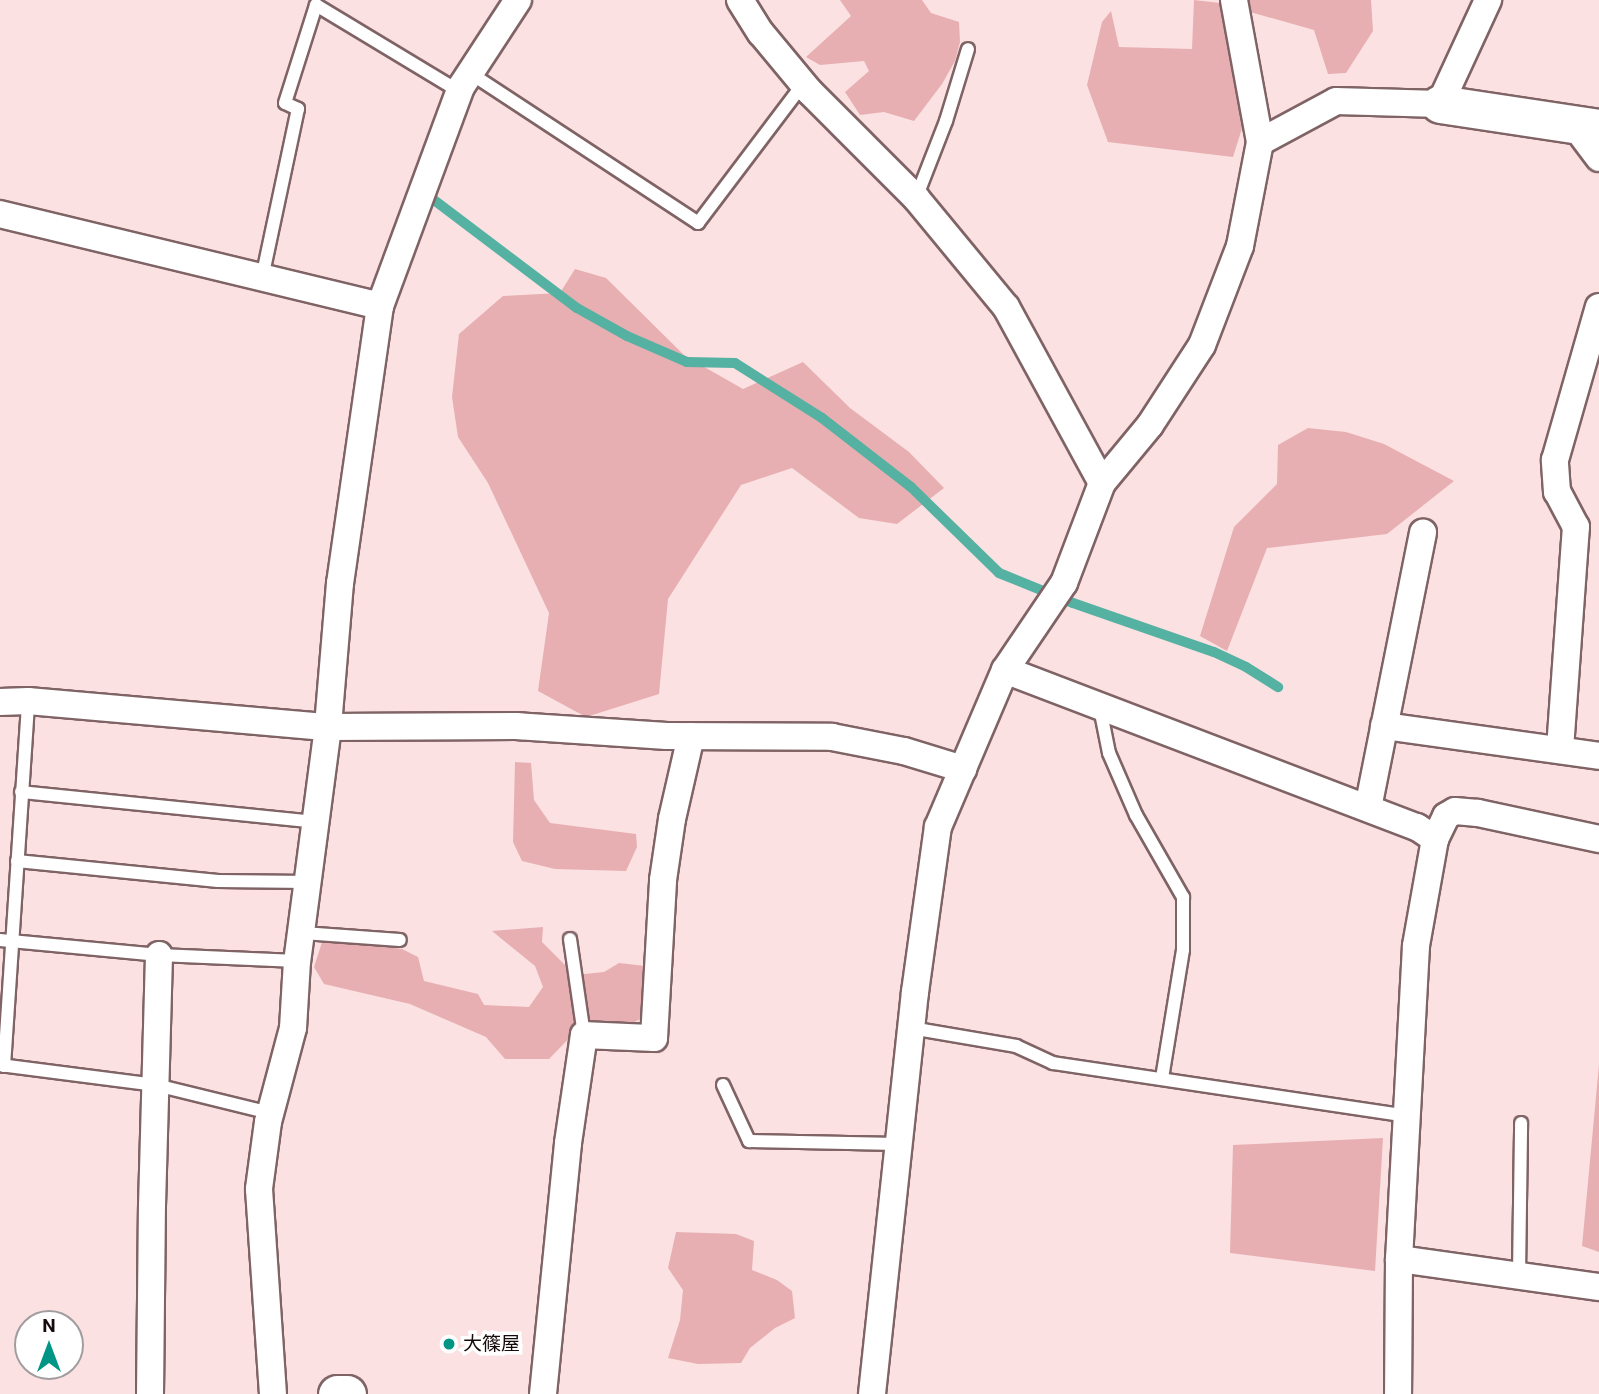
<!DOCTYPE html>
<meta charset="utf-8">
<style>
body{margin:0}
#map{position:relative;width:1599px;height:1394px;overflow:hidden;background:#fbe1e2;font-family:Roboto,"Noto Sans JP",sans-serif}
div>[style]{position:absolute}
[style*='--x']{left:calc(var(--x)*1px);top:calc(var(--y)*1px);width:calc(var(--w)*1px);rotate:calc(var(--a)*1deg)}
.green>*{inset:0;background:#e7afb2}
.stream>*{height:10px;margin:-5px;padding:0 5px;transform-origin:5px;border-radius:5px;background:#55b1a2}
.roads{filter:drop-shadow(2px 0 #7f6365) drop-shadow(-2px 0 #7f6365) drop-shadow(0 2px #7f6365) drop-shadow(0 -2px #7f6365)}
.lane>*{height:12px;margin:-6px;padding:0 6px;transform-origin:6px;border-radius:6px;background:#fff}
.street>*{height:26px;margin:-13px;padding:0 13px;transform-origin:13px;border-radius:13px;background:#fff}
.secondary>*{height:37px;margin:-18.5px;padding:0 18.5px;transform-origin:18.5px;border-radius:18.5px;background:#fff}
.dots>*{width:19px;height:19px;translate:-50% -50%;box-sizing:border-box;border:4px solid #fff;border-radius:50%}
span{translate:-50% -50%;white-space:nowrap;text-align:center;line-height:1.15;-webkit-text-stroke:7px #fff;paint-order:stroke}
.poi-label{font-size:19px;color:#150b0c}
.left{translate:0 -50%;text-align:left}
.north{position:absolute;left:14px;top:1310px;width:70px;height:70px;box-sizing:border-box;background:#fff;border:2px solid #a19d9e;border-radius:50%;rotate:0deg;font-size:19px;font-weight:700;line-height:28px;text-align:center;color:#150b0c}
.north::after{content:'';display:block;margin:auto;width:24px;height:32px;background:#009584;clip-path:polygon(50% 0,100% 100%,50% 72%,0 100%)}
</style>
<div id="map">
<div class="green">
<i style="clip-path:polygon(840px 0,922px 0,931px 13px,959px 22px,960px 42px,955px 61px,942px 84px,914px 121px,884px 112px,860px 115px,845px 92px,869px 71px,864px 61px,820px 65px,806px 57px,851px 16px)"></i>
<i style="clip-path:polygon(1194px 0,1220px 3px,1244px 122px,1233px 157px,1108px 142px,1087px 85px,1102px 22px,1111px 11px,1119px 47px,1192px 49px)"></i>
<i style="clip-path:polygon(1242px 0,1371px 0,1373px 31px,1346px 73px,1328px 74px,1314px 30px,1243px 10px)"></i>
<i style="clip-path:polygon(575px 269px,606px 278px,685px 356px,743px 389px,803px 362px,850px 408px,909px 452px,944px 488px,897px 524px,859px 518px,792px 468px,741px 485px,668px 599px,659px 694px,586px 717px,538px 691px,549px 613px,488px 483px,458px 437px,452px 397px,459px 334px,503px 296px,560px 293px)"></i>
<i style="clip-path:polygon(1308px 428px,1346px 432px,1384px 444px,1454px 481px,1387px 534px,1267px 548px,1227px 651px,1200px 636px,1234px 527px,1277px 484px,1278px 445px)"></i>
<i style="clip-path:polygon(515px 762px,531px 763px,534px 800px,550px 823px,636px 834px,637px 847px,626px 871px,555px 869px,522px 861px,513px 842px)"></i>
<i style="clip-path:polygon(543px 927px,542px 942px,575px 975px,604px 972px,619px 963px,645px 966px,645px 1017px,615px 1031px,581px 1026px,549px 1059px,505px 1059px,486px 1037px,410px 1004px,324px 984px,314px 967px,324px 936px,402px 949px,418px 957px,424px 981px,478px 994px,484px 1005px,529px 1007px,543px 987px,535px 966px,492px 931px)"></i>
<i style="clip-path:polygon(1599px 1065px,1599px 1252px,1582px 1246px)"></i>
<i style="clip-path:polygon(1383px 1138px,1375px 1271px,1230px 1253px,1233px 1145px)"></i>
<i style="clip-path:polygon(676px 1232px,736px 1234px,754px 1241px,752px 1270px,777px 1280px,792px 1291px,795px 1318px,775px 1328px,750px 1348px,741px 1363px,698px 1364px,668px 1358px,680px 1320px,683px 1290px,668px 1268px)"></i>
</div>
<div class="stream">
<i style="--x:434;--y:200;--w:179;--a:37.1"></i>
<i style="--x:577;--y:308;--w:57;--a:29.2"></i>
<i style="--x:627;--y:336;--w:65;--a:23.4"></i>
<i style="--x:687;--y:362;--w:48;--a:1.2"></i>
<i style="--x:735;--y:363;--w:103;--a:32.3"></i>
<i style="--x:822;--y:418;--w:113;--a:37.8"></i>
<i style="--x:911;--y:487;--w:123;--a:44.3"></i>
<i style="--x:999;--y:573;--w:80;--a:22.1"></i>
<i style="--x:1073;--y:603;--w:149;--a:19.2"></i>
<i style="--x:1214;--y:652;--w:35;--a:25"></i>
<i style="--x:1246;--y:667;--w:38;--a:32"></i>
</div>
<div class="roads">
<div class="lane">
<i style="--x:470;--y:73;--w:273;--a:33.3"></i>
<i style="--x:698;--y:223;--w:174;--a:-52.9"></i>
<i style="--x:916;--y:198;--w:83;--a:-68.7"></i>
<i style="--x:946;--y:121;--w:75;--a:-73"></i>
<i style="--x:262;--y:278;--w:173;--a:-78"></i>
<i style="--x:298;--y:109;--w:14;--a:-155"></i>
<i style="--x:285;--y:103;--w:103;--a:-72.4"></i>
<i style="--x:316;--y:5;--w:168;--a:31.1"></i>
<i style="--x:1100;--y:708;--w:46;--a:78.7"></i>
<i style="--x:1109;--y:753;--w:68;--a:66.5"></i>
<i style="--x:1136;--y:815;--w:95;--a:60.2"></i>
<i style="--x:1183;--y:897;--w:53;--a:90"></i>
<i style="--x:1183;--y:950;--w:130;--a:99.3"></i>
<i style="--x:21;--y:792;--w:297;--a:5.8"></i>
<i style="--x:17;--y:861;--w:202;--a:5.7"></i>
<i style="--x:218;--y:881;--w:91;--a:0.6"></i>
<i style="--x:303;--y:933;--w:97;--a:4.1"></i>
<i style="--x:570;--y:939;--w:97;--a:81.7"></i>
<i style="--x:0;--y:940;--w:160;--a:5.4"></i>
<i style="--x:159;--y:955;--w:138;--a:2.5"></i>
<i style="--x:911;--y:1028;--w:107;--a:9.7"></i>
<i style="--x:1016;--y:1046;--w:41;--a:24.7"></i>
<i style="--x:1053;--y:1063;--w:358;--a:8.5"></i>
<i style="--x:0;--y:1065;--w:157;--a:7.3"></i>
<i style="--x:156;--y:1085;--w:117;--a:13.8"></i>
<i style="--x:4;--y:1066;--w:366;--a:-86.2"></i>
<i style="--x:723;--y:1085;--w:62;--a:65.1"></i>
<i style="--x:749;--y:1141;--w:149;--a:1.2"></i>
<i style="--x:1519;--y:1275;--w:152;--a:-89.2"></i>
</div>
<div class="street">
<i style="--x:740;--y:0;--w:39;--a:58"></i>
<i style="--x:761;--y:33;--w:77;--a:50.3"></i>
<i style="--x:810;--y:92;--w:150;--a:45"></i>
<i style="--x:916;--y:198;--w:141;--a:50.5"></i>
<i style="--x:1006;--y:307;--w:200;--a:61.4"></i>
<i style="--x:1575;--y:126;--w:40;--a:53"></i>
<i style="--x:1260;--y:142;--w:86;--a:-28.3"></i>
<i style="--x:1336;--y:101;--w:104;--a:1.7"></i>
<i style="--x:1440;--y:104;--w:115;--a:-65.2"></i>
<i style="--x:0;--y:214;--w:391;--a:13.6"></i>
<i style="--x:380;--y:306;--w:280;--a:98.2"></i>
<i style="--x:340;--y:583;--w:144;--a:94.8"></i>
<i style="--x:328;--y:727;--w:236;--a:97.5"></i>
<i style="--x:297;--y:961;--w:67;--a:93.4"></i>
<i style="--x:293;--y:1028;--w:97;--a:104.9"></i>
<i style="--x:268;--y:1122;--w:68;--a:97.7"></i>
<i style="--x:259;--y:1189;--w:205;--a:86.1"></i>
<i style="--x:380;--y:306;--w:233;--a:-69.7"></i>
<i style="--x:461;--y:87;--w:104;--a:-56.8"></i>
<i style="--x:1005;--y:670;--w:441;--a:20.9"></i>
<i style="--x:1417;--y:827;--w:22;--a:34"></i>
<i style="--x:1435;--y:839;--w:109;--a:100.1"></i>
<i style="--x:1416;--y:946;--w:313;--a:93.1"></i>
<i style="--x:1399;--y:1259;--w:135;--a:90.4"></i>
<i style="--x:0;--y:702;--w:28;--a:-2"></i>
<i style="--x:28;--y:701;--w:301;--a:5"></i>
<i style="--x:328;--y:727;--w:188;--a:-0.3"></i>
<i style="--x:516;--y:726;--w:151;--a:3.8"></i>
<i style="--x:667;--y:736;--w:165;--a:0.3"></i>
<i style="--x:832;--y:737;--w:73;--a:11"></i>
<i style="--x:904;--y:751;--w:62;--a:17"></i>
<i style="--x:1384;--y:726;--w:217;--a:7.9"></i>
<i style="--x:1560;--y:749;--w:223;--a:-85.9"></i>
<i style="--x:1576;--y:527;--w:40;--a:-118"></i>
<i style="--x:1557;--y:492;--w:32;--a:-94"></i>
<i style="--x:1555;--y:460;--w:159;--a:-74"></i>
<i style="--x:1368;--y:808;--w:281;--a:-78.7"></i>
<i style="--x:1435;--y:839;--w:25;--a:-64"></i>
<i style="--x:1446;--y:816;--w:10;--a:-29"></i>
<i style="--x:1455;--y:811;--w:23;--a:5"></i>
<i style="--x:1478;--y:813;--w:124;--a:12.1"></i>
<i style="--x:1399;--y:1259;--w:202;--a:8"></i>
<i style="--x:150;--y:1394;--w:188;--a:-89.4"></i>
<i style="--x:152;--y:1206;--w:251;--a:-88.4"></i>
<i style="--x:543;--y:1394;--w:252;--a:-84.3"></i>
<i style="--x:568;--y:1143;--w:109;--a:-81.6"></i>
<i style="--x:584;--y:1035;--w:70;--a:2.5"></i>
<i style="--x:654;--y:1038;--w:158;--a:-86.7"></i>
<i style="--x:663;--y:880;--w:62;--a:-81.6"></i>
<i style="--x:672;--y:819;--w:85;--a:-77.1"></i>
<i style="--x:872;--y:1394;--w:404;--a:-83.9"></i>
<i style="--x:915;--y:992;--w:167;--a:-82.1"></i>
<i style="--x:938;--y:827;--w:171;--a:-66.9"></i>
<i style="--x:1005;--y:670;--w:105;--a:-55.9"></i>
<i style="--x:1064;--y:583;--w:107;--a:-69.2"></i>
<i style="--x:1102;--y:483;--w:75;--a:-50.4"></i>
<i style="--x:1150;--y:425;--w:95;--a:-57"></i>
<i style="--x:1202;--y:345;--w:106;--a:-69"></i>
<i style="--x:1240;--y:246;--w:106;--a:-79.1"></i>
<i style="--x:1260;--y:142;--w:144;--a:-100.4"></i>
</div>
<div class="secondary">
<i style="--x:1440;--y:104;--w:161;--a:8.6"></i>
<i style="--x:337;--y:1394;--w:10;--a:0"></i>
</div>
</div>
<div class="dots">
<i style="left:449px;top:1344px;background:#009584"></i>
</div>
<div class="poi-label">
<span class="left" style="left:463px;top:1344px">大篠屋</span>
</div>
<div class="north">N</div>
</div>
